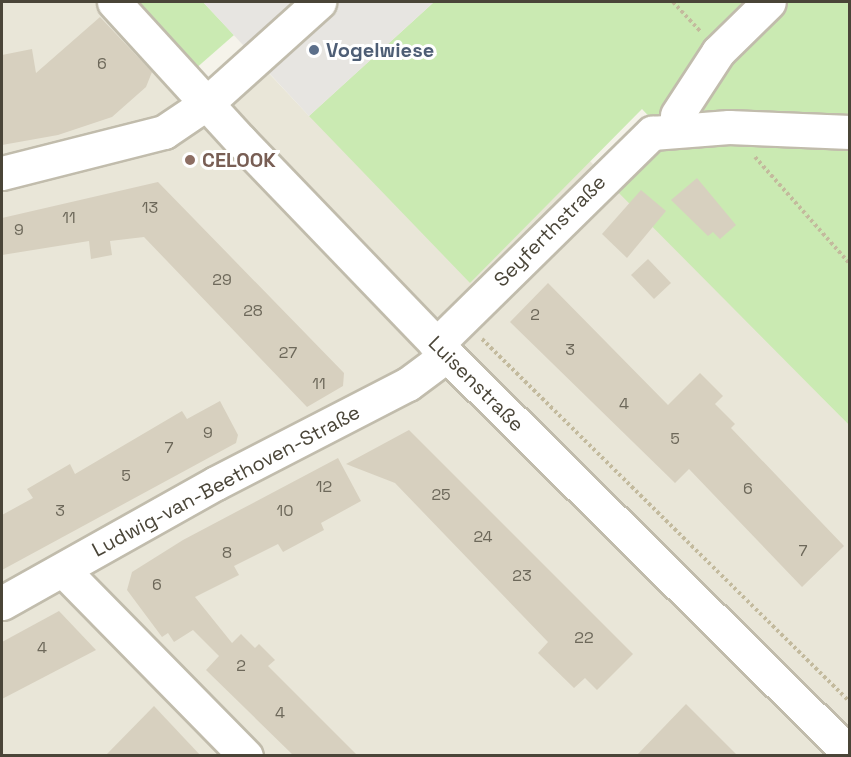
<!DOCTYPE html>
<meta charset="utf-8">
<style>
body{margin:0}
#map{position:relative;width:851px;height:757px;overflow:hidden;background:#f5f3ea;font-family:"Space Grotesk",sans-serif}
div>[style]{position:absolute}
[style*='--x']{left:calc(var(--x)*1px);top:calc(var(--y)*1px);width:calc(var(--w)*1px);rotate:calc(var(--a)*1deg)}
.residential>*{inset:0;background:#e9e6d8}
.green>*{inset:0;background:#caeab2}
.parking>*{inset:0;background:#e7e5e1}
.building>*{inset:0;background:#d7d0bf}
.path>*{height:4px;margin-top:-2px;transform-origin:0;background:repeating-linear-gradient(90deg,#c3ba9d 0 3px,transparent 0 6px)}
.roads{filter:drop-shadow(2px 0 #c1bcac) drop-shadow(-2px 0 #c1bcac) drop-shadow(0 2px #c1bcac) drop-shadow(0 -2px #c1bcac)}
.minor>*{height:33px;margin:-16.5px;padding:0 16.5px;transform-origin:16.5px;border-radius:16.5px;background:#fff}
.dots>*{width:16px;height:16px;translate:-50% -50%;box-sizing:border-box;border:3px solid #fff;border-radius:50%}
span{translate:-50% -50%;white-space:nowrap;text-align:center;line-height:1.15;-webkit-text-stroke:6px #fff;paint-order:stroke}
.number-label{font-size:16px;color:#6d685a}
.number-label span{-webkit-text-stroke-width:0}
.service-label{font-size:20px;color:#4e5e75;font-weight:700}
.left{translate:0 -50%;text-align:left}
.education-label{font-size:20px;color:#785e54;font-weight:700}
.street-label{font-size:20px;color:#4a4538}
.frame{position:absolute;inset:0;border:3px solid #4a4538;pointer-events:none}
</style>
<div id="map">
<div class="residential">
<i style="clip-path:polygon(2px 2px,134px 2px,223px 96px,262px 66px,309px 116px,434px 2px,849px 425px,849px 755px,2px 755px)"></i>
</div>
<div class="green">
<i style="clip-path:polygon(134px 2px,203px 2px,234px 35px,194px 70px)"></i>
<i style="clip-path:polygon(434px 2px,849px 2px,849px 425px,607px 181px,662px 130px,642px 109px,470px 283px,309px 116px)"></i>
</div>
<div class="parking">
<i style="clip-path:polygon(203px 2px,434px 2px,309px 116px)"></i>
</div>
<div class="building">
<i style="clip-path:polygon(100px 17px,152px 72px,146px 87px,112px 117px,58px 135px,2px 145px,2px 55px,32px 49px,36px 73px)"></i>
<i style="clip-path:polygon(697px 178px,736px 225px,720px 239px,713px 232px,708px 236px,671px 200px)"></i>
<i style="clip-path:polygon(158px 182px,344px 373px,343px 386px,307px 407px,144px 237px,110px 241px,112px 255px,91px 259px,89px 241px,2px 255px,2px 218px)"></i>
<i style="clip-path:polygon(641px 190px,666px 211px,627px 258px,602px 234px)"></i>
<i style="clip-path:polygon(648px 259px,671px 283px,654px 299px,631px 275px)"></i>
<i style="clip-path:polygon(548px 283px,668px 405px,700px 373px,723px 396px,715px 404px,735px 424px,731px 428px,844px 546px,802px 587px,689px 469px,675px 483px,510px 322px)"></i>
<i style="clip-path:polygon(220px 401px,238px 435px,236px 443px,2px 570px,2px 515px,33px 498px,27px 489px,70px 464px,75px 474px,182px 411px,187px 419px)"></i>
<i style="clip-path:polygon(409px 430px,633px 654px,597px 690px,585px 678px,574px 688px,538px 653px,548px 642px,395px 483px,346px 464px)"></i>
<i style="clip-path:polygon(338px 458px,361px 501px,321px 523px,324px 530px,283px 552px,278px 544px,234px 566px,239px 575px,195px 597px,232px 643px,241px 634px,255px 648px,259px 644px,275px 660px,268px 666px,358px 756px,294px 756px,206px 670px,219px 656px,193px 630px,174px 642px,168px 633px,162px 637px,127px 590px,132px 572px,183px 540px)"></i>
<i style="clip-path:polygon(59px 611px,96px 650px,2px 699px,2px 642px)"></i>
<i style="clip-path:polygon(686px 704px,738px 756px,636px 756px)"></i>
<i style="clip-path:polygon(154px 706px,201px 756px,105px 756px)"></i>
</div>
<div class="path">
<i style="--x:673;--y:2;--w:40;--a:47"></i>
<i style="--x:755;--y:157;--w:143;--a:48.4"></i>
<i style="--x:482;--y:339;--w:517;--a:44.61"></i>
</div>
<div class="roads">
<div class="minor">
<i style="--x:114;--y:2;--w:188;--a:47.6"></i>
<i style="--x:241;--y:141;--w:297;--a:46.1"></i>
<i style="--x:447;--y:355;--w:567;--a:44.71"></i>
<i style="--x:677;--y:115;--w:75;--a:-56.9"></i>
<i style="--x:718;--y:52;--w:71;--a:-44.4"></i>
<i style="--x:2;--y:173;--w:167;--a:-14.2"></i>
<i style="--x:164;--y:132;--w:52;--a:-34"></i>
<i style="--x:207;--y:103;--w:151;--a:-42"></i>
<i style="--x:436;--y:345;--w:303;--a:-44.5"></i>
<i style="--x:652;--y:133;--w:77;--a:-4.5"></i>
<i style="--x:729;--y:127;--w:121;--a:2.4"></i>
<i style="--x:63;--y:570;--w:261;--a:45.5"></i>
<i style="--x:2;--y:603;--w:245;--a:-29.3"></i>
<i style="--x:216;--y:483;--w:216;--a:-27.3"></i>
<i style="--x:408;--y:384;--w:49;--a:-36.6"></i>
</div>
</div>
<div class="dots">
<i style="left:314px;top:50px;background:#5c6f8a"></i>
<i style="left:190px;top:160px;background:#8d6e63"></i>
</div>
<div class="number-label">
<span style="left:102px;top:64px">6</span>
<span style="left:150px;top:208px">13</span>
<span style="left:69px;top:218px">11</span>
<span style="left:19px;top:230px">9</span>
<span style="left:222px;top:280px">29</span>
<span style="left:253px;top:311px">28</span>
<span style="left:535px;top:315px">2</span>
<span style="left:570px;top:350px">3</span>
<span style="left:288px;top:353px">27</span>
<span style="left:319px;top:384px">11</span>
<span style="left:624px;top:404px">4</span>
<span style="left:208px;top:433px">9</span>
<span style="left:675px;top:439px">5</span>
<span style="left:169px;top:448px">7</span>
<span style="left:126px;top:476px">5</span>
<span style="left:324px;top:487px">12</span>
<span style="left:748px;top:489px">6</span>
<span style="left:441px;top:495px">25</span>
<span style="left:60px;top:511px">3</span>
<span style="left:285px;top:511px">10</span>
<span style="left:483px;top:537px">24</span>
<span style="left:803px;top:551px">7</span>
<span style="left:227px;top:553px">8</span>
<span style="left:522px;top:576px">23</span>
<span style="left:157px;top:585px">6</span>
<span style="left:584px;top:638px">22</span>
<span style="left:42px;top:648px">4</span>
<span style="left:241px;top:666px">2</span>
<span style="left:280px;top:713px">4</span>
</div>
<div class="service-label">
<span class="left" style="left:326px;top:50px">Vogelwiese</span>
</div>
<div class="education-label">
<span class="left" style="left:202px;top:160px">CELOOK</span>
</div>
<div class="street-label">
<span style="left:550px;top:231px;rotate:-45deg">Seyferthstraße</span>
<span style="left:476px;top:384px;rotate:45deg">Luisenstraße</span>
<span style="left:226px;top:481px;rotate:-28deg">Ludwig-van-Beethoven-Straße</span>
</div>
<div class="frame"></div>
</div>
